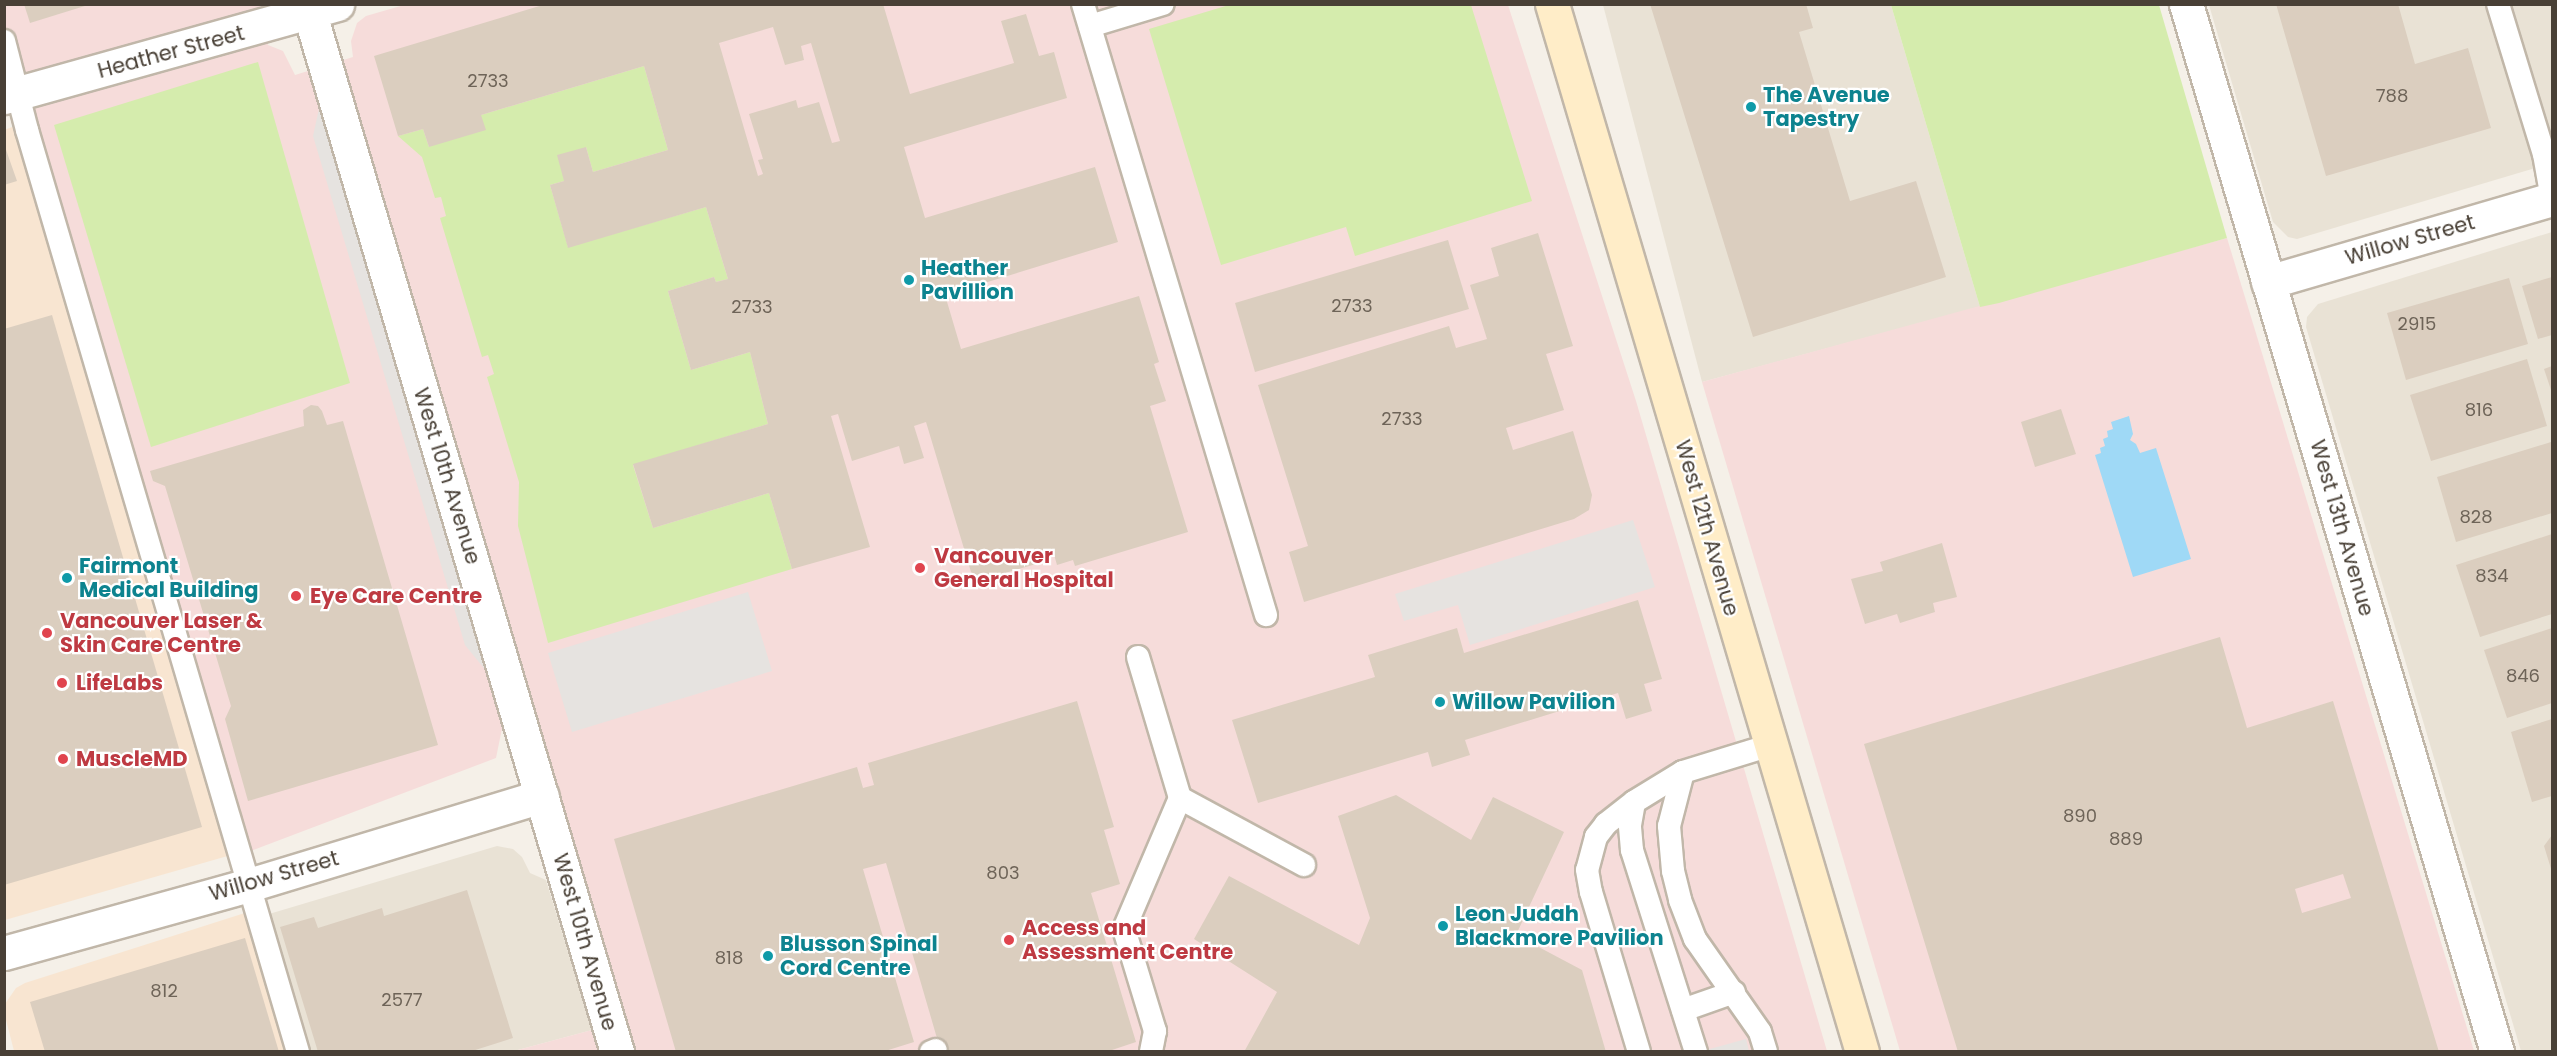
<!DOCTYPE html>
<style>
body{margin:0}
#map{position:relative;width:2557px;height:1056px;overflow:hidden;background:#f5f0e8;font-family:Poppins,sans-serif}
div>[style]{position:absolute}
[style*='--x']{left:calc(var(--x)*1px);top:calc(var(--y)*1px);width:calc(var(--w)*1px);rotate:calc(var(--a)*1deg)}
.residential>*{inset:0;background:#e9e2d5}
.commercial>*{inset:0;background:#f8e5d1}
.medical>*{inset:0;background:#f6dcda}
.green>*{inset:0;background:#d5ecad}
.parking>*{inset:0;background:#e6e3e0}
.water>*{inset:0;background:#9fd9f6}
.building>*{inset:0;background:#dbcebf}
.roads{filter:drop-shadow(2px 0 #c1b7a9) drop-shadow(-2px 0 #c1b7a9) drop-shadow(0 2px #c1b7a9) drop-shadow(0 -2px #c1b7a9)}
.lane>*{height:22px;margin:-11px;padding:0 11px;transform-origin:11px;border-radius:11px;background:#fff}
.street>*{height:33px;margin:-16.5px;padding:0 16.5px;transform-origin:16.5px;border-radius:16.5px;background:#fff}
.secondary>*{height:33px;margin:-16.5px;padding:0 16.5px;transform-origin:16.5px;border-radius:16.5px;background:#ffedc8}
.dots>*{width:16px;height:16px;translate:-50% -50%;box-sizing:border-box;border:3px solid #fff;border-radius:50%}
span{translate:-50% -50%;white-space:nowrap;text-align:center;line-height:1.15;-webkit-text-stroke:4.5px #fff;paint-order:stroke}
.number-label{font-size:18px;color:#6e6458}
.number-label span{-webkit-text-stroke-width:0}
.street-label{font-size:21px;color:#494036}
.culture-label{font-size:21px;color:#0d838f;font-weight:700}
.left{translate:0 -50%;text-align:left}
.health-label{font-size:21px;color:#be3a42;font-weight:700}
.frame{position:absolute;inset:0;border:6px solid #494036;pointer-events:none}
</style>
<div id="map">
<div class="residential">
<i style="clip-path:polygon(1603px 5px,1891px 5px,1980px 307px,1702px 382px)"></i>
<i style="clip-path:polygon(2209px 5px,2552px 5px,2552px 163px,2297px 239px,2288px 237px,2273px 222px)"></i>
<i style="clip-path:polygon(2552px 232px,2552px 1051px,2521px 1051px,2306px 327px,2307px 317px,2318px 304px)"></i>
<i style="clip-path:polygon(497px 846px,513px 849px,522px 857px,530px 873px,546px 880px,592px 1030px,514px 1051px,298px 1051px,259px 917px)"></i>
</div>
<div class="commercial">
<i style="clip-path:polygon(15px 126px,231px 855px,5px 920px,4px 130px)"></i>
<i style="clip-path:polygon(248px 912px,291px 1051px,14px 1051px,5px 1016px,5px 1004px,16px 988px,25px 983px)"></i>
</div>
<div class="medical">
<i style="clip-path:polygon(4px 5px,262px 5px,257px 9px,268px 45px,283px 51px,295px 75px,353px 57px,351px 41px,357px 23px,366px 16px,404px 5px,1508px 5px,1636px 401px,1827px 1051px,635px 1051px,517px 655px,496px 758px,240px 855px,5px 46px)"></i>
<i style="clip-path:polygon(2227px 238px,2474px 1051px,1900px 1051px,1702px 382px)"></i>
<i style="clip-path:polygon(592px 1030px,598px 1051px,514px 1051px)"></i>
</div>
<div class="green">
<i style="clip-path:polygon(1229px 5px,1471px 5px,1532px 201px,1355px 256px,1346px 227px,1221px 265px,1149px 29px)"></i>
<i style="clip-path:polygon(1891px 5px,2159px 5px,2227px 238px,1999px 303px,1980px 307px)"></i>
<i style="clip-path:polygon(258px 62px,350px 383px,151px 447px,54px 125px)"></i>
<i style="clip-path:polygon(644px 66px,668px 150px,593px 172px,586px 147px,564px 181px,550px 185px,568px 247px,706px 207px,728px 279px,716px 282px,714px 277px,668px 291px,691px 370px,750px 352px,768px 424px,633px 465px,653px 528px,769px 493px,792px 569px,548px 643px,518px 526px,519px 482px,487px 377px,494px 374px,488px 355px,482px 357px,440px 218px,446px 216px,441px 197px,435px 198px,422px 157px,398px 136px,423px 129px,429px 147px,481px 115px)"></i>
</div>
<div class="parking">
<i style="clip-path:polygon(320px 104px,487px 672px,465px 645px,313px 136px)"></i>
<i style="clip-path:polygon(1633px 520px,1655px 587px,1470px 645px,1458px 605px,1404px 621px,1395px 594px)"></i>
<i style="clip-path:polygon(748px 592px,772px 671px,572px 732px,548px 653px)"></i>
<i style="clip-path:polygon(1746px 1039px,1749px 1051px,1699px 1052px)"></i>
</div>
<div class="water">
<i style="clip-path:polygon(2129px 416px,2133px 434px,2130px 440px,2136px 444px,2140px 453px,2156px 448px,2191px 559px,2133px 577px,2095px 455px,2101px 453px,2100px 448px,2105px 446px,2103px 439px,2108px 437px,2107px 431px,2113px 429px,2111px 422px)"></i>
</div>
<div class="building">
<i style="clip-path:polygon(24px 4px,88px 4px,88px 5px,30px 23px)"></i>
<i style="clip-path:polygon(evenodd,546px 4px,883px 4px,910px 94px,1014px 63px,1001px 21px,1026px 14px,1039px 56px,1054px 52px,1067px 98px,904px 147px,925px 218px,1095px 167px,1118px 242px,945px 295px,961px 349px,1139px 296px,1159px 362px,1154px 364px,1166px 401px,1150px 406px,1188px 532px,1075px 566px,1073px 560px,1057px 565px,1053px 551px,1041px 555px,1043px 562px,974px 582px,926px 422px,914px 426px,924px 458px,904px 464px,899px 446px,852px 461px,838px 414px,831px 416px,870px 547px,792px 569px,769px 493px,653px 528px,633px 464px,768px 424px,750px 352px,691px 370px,668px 291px,714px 277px,716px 282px,728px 279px,706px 207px,568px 248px,550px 185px,564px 181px,557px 155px,586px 147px,593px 172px,668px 150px,644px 66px,481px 115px,486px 130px,429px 147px,423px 129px,398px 136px,374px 56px,546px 4px,773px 27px,785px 65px,804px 60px,801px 46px,811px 43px,840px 141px,832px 143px,819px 102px,798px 108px,796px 100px,749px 114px,763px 159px,758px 160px,763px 174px,758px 176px,719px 43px,773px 27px)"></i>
<i style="clip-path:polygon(1650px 4px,1806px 4px,1813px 28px,1799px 32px,1850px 201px,1916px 181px,1946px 277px,1753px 337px)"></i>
<i style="clip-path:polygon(2276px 4px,2398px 4px,2415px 64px,2468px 48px,2491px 128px,2326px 176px)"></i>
<i style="clip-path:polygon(4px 144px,17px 181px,4px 185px)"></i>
<i style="clip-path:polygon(1538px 233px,1573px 346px,1546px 354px,1564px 410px,1506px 428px,1513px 450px,1573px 431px,1592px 495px,1589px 510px,1574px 519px,1304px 602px,1289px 552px,1308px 546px,1258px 385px,1449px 326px,1456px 348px,1487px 339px,1470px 285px,1499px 276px,1491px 248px)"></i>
<i style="clip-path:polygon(1448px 240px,1469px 309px,1255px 372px,1235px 303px)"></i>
<i style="clip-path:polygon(2552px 277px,2552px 335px,2538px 339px,2522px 286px)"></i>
<i style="clip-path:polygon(2509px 278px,2528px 344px,2406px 380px,2387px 313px)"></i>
<i style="clip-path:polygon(52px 315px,202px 827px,4px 885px,4px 329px)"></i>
<i style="clip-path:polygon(2527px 359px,2547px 426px,2431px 461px,2410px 395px)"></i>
<i style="clip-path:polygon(2552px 366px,2552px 393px,2544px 369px)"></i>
<i style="clip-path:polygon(311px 405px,318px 406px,322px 411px,327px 425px,343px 421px,438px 745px,248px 801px,225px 719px,231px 706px,165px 486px,153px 481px,150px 471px,304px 426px,303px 410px)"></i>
<i style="clip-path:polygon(2061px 409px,2076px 454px,2035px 467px,2021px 422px)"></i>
<i style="clip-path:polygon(2551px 442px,2552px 513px,2456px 542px,2437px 477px)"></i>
<i style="clip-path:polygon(2552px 534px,2552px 614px,2480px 637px,2456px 565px)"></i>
<i style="clip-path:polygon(1942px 543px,1957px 597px,1933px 603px,1935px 612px,1900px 623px,1897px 614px,1865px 624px,1851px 579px,1883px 571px,1880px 562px)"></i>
<i style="clip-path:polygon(1638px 600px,1662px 679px,1644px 684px,1652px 711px,1626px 719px,1618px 693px,1465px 740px,1470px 755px,1432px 767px,1428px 752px,1258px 803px,1232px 720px,1375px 677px,1368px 655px,1457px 628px,1464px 653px)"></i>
<i style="clip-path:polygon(2552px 628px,2552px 703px,2507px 718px,2484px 650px)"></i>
<i style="clip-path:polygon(evenodd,2220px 637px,2247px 728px,2333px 701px,2439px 1052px,1958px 1052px,1864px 744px,2220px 637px,2343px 874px,2351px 898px,2302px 913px,2295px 889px,2343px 874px)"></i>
<i style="clip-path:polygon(1077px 701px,1114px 827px,1104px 830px,1120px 884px,1091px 893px,1136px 1042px,1106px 1052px,941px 1052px,886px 863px,863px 869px,914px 1042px,882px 1052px,676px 1052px,614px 839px,857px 767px,863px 788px,874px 785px,868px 763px)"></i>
<i style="clip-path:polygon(2552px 719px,2552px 796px,2532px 802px,2511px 732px)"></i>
<i style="clip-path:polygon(1396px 795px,1471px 840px,1493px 797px,1564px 832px,1516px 935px,1582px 970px,1606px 1052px,1244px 1052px,1277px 992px,1194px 939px,1229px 876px,1359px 945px,1370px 918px,1338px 816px)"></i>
<i style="clip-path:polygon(2552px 835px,2552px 872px,2544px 846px)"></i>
<i style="clip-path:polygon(467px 890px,513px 1038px,469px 1052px,318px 1052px,280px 927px,314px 917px,318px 928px,382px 908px,384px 916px)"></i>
<i style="clip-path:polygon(245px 938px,279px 1052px,45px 1052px,30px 1002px)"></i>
</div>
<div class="roads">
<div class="lane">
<i style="--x:1083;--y:4;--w:638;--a:73.33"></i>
<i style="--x:2498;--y:4;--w:157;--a:73"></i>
<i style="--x:2544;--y:154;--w:46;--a:79.9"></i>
<i style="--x:1090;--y:26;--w:76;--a:-16.8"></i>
<i style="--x:4;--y:41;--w:92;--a:75.5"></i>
<i style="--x:27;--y:130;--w:961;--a:73.62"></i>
<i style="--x:1138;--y:657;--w:147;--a:73.4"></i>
<i style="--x:1180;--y:798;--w:142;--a:113.1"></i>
<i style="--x:1124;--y:929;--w:107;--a:73.1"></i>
<i style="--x:1155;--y:1031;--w:21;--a:101"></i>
<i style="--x:1683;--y:772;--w:56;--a:104.5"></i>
<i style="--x:1669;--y:826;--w:45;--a:84.9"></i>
<i style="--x:1673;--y:871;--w:30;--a:76"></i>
<i style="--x:1680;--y:900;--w:42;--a:69"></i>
<i style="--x:1695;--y:939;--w:113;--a:55"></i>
<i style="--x:1760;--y:1032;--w:21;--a:73"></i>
<i style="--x:1180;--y:798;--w:141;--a:28.4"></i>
<i style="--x:1634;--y:802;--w:36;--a:142"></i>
<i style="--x:1606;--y:824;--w:16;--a:128"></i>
<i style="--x:1596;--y:837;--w:34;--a:105"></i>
<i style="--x:1587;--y:870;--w:22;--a:80"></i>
<i style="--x:1591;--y:892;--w:167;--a:73.3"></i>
<i style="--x:1683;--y:1010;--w:54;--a:-19.4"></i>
<i style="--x:931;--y:1052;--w:5;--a:-22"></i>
<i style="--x:1696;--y:1052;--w:212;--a:-107.6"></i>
<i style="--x:1632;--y:850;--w:25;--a:-95"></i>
<i style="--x:1630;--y:825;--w:23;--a:-80"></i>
<i style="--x:1634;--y:802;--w:57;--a:-31.5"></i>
<i style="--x:1683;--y:772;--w:92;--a:-17.1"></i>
</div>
<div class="street">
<i style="--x:307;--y:4;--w:1093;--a:73.52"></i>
<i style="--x:2186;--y:4;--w:1093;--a:73.47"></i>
<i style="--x:4;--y:97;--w:346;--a:-15.6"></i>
<i style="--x:2268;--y:282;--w:296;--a:-16.3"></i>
<i style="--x:4;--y:953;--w:254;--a:-15.5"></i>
<i style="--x:249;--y:885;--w:306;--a:-16.9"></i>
</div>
<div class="secondary">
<i style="--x:1552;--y:4;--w:1093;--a:73.52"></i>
</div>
</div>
<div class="dots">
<i style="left:1751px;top:107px;background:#0f9aa8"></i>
<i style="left:909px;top:280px;background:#0f9aa8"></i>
<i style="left:920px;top:568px;background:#e0444e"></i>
<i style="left:67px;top:578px;background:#0f9aa8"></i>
<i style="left:296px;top:596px;background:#e0444e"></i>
<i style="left:47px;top:633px;background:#e0444e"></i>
<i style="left:62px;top:683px;background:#e0444e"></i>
<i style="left:1440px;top:702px;background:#0f9aa8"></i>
<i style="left:63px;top:759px;background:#e0444e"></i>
<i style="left:1443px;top:926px;background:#0f9aa8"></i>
<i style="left:1009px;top:940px;background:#e0444e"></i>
<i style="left:768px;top:956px;background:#0f9aa8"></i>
</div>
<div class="number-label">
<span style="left:488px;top:81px">2733</span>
<span style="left:2392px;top:96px">788</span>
<span style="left:1352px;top:306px">2733</span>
<span style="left:752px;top:307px">2733</span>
<span style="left:2417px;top:324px">2915</span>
<span style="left:2479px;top:410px">816</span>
<span style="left:1402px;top:419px">2733</span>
<span style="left:2476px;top:517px">828</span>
<span style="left:2492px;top:576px">834</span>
<span style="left:2523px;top:676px">846</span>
<span style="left:2080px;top:816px">890</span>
<span style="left:2126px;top:839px">889</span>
<span style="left:1003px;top:873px">803</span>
<span style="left:729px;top:958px">818</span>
<span style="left:164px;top:991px">812</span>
<span style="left:402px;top:1000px">2577</span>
</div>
<div class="street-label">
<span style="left:171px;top:52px;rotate:-15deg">Heather Street</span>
<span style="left:2410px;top:240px;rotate:-16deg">Willow Street</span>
<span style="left:447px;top:476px;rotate:73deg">West 10th Avenue</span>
<span style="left:1707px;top:528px;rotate:74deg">West 12th Avenue</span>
<span style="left:2342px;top:528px;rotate:74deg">West 13th Avenue</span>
<span style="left:274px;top:876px;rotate:-16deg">Willow Street</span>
<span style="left:585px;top:942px;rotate:74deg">West 10th Avenue</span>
</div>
<div class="culture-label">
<span class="left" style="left:1763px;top:107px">The Avenue<br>Tapestry</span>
<span class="left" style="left:921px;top:280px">Heather<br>Pavillion</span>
<span class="left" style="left:79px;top:578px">Fairmont<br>Medical Building</span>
<span class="left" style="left:1452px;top:702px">Willow Pavilion</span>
<span class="left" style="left:1455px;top:926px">Leon Judah<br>Blackmore Pavilion</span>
<span class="left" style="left:780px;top:956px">Blusson Spinal<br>Cord Centre</span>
</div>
<div class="health-label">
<span class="left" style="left:934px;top:568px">Vancouver<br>General Hospital</span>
<span class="left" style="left:310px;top:596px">Eye Care Centre</span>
<span class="left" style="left:60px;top:633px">Vancouver Laser &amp;<br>Skin Care Centre</span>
<span class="left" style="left:76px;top:683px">LifeLabs</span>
<span class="left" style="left:76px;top:759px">MuscleMD</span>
<span class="left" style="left:1022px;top:940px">Access and<br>Assessment Centre</span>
</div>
<div class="frame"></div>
</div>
